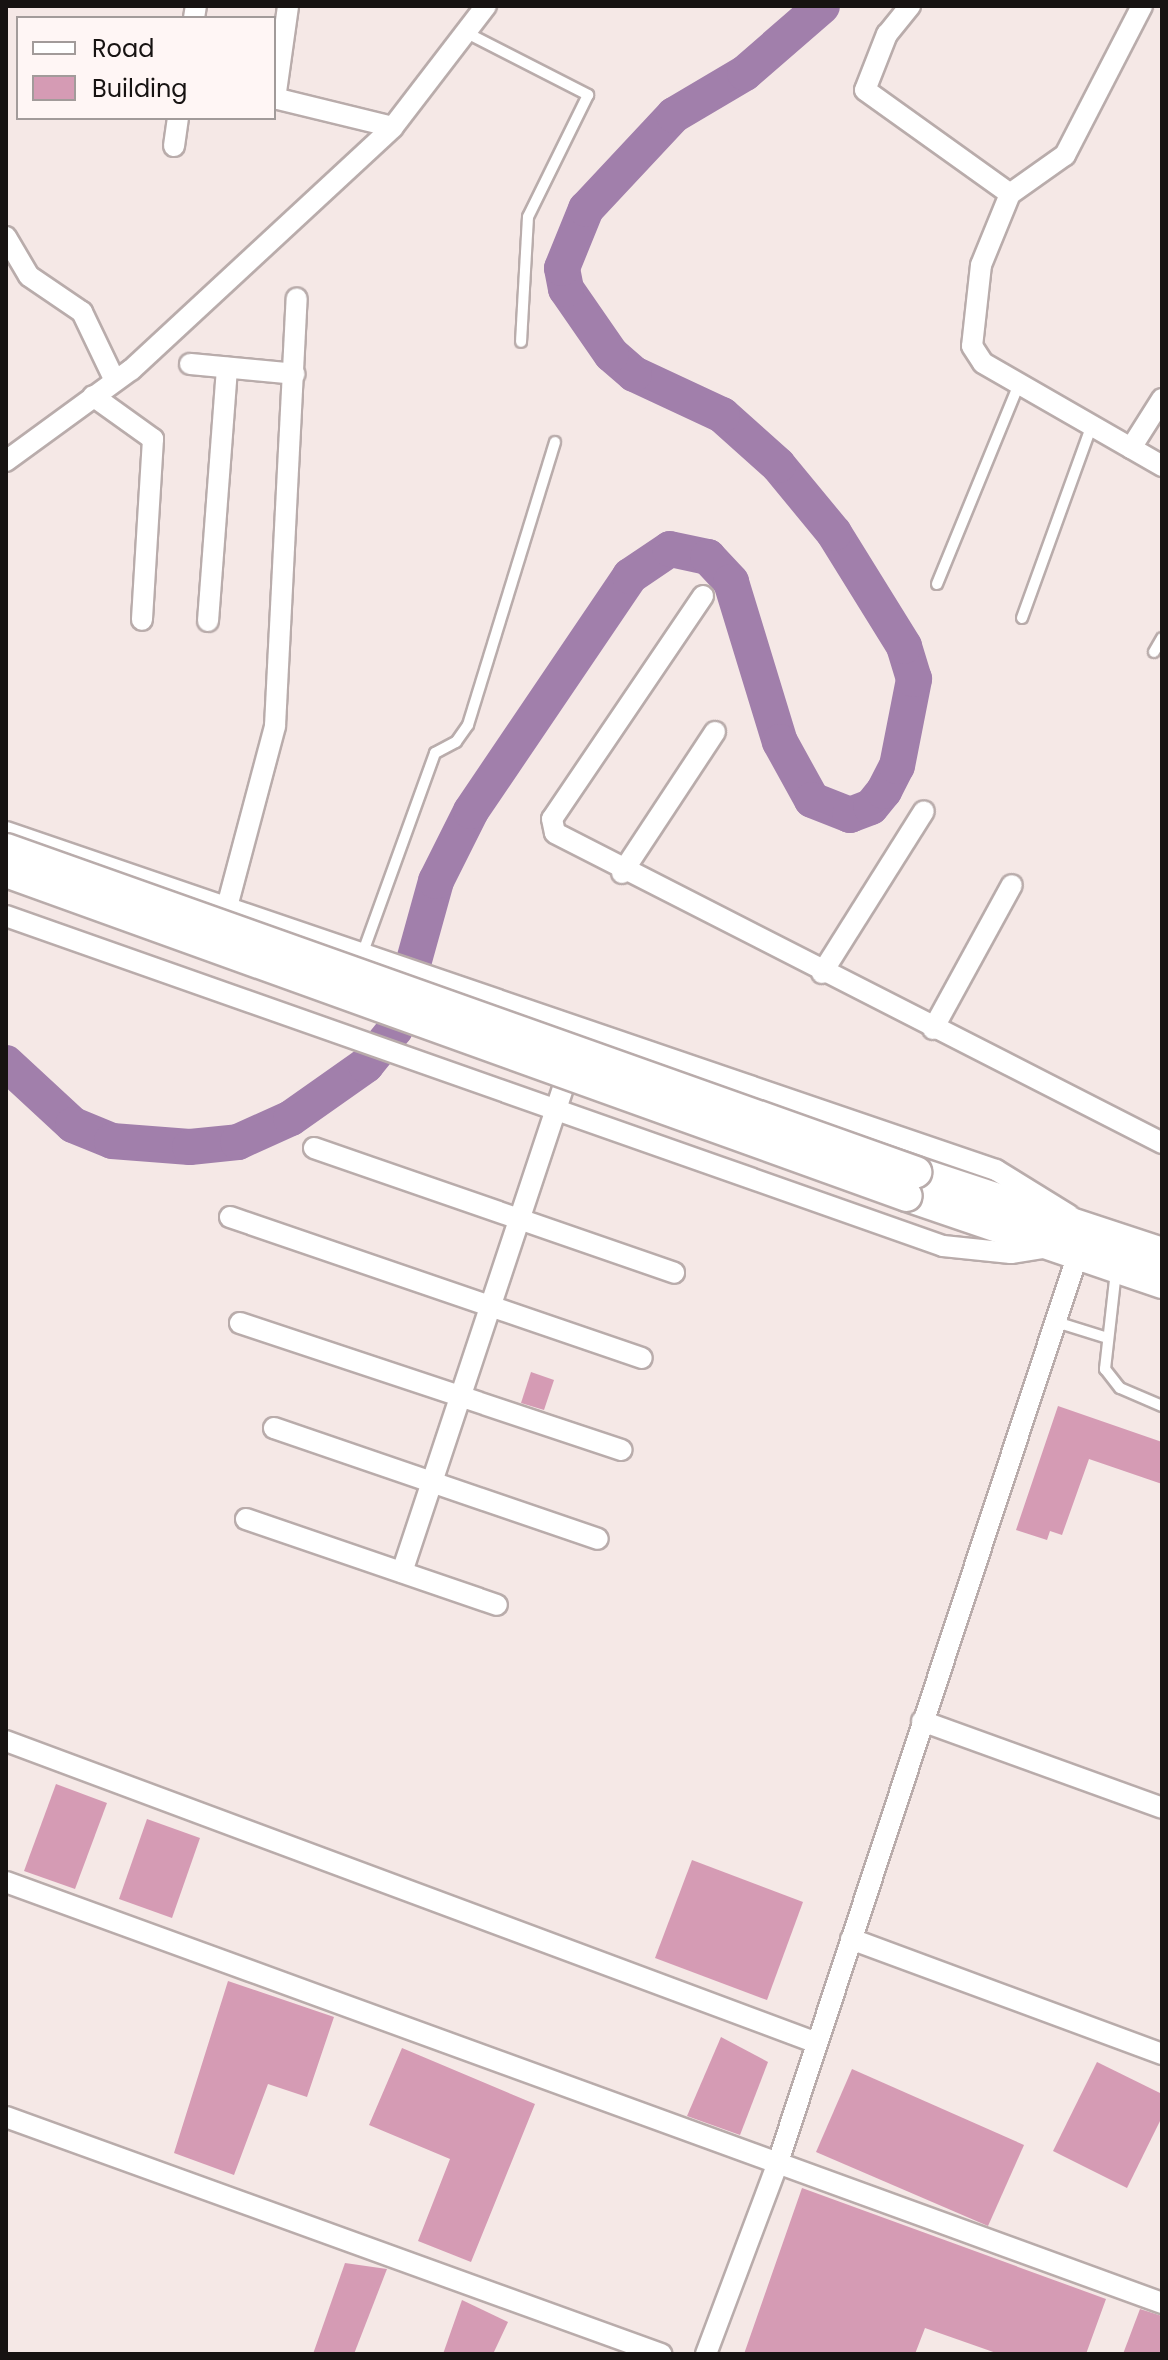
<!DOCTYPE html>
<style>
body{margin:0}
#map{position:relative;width:1168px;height:2360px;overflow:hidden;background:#f5e8e6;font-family:Poppins,sans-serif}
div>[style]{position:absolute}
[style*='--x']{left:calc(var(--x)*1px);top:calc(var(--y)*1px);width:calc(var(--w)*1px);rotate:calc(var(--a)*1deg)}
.river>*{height:36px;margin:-18px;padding:0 18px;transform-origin:18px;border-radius:18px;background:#a17fab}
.building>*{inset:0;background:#d59bb4}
.roads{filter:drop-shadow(2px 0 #b9acab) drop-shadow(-2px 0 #b9acab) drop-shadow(0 2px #b9acab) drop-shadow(0 -2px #b9acab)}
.service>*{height:10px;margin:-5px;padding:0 5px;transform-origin:5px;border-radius:5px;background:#fff}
.minor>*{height:20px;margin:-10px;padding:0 10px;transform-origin:10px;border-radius:10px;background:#fff}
.secondary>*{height:30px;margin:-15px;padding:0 15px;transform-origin:15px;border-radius:15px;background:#fff}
.bridges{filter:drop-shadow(2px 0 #b9acab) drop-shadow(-2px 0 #b9acab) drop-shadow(0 2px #b9acab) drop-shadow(0 -2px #b9acab)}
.secondary-bridge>*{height:30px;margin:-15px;padding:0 15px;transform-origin:15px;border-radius:15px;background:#fff}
span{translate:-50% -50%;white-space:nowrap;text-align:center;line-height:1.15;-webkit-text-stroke:7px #fff6f5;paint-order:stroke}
.frame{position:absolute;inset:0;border:8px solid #171312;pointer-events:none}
.legend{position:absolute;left:16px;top:16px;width:260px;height:104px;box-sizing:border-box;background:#fff6f5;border:2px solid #a29b9a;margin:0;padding:10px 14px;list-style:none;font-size:24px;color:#171312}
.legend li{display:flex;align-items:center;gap:16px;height:40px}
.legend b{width:40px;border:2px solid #a29b9a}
</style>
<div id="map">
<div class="river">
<i style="--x:6;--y:1063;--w:91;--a:42.8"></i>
<i style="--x:73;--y:1125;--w:42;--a:22.3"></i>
<i style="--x:112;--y:1141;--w:78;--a:4.4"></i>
<i style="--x:190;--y:1147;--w:48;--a:-5.9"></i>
<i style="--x:238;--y:1142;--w:58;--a:-24.4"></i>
<i style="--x:291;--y:1118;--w:92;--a:-35.2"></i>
<i style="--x:366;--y:1065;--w:46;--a:-51.1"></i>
<i style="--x:395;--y:1029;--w:154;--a:-74.5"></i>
<i style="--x:436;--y:881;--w:78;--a:-63.4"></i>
<i style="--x:471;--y:811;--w:284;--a:-55.9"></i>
<i style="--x:630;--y:576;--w:48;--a:-34"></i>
<i style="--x:670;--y:549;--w:39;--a:12"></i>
<i style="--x:708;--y:557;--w:34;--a:47"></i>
<i style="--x:731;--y:582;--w:167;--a:73"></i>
<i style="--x:780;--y:742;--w:66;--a:61.1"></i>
<i style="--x:812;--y:800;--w:41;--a:21.5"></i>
<i style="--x:850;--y:815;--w:22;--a:-21"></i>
<i style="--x:871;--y:807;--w:21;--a:-51"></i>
<i style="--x:884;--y:791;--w:28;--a:-63"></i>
<i style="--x:897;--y:766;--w:89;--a:-78.9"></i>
<i style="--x:914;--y:679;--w:34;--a:-107"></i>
<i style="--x:904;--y:646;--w:133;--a:-121.8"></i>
<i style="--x:834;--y:533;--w:88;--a:-129.5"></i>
<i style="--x:778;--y:465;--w:75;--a:-138.2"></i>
<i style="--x:722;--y:415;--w:97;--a:-155"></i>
<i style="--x:634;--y:374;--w:30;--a:-139"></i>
<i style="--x:611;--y:354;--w:79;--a:-124.7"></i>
<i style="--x:566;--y:289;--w:21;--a:-101"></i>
<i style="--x:562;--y:268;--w:64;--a:-67.9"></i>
<i style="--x:586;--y:209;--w:129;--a:-46.9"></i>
<i style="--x:674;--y:115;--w:82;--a:-30.6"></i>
<i style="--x:745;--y:73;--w:102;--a:-41"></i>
</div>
<div class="building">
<i style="clip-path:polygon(531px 1372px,554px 1380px,544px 1410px,521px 1403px)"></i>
<i style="clip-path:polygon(1058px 1406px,1162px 1442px,1162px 1484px,1089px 1459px,1062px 1535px,1050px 1531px,1047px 1540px,1016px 1530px)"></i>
<i style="clip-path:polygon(56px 1784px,107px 1803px,75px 1889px,24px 1871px)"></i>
<i style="clip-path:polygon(147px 1819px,200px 1838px,172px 1918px,119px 1899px)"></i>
<i style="clip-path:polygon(692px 1860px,803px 1902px,767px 2000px,655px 1958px)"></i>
<i style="clip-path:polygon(228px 1981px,334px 2017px,307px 2097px,268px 2084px,234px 2175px,174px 2153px)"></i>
<i style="clip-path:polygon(721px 2037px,768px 2062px,740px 2135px,687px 2116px)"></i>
<i style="clip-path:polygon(402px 2048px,535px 2104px,471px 2262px,418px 2241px,450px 2159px,369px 2125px)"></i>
<i style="clip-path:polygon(1097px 2062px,1162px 2094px,1162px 2117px,1127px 2188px,1053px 2151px)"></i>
<i style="clip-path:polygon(852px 2069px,1024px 2145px,988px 2226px,816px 2152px)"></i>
<i style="clip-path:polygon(802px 2188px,1106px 2299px,1086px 2354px,999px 2354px,925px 2328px,915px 2354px,744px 2354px)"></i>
<i style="clip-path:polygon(345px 2263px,387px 2269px,354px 2354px,313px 2354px)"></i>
<i style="clip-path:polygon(462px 2300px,508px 2322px,493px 2354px,443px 2354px)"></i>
<i style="clip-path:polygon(1140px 2309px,1162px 2316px,1162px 2354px,1123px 2354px)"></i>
</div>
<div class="roads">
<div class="service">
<i style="--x:469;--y:34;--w:134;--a:27.1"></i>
<i style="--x:588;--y:95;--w:136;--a:116.2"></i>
<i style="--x:528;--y:217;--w:125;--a:93.2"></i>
<i style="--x:937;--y:584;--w:216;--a:-67.7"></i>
<i style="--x:1022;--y:618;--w:205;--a:-70.1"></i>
<i style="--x:1154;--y:652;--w:16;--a:-60"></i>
<i style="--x:363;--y:952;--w:212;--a:-70.1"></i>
<i style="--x:435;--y:753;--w:24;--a:-28"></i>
<i style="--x:456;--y:742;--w:21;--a:-55"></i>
<i style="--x:468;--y:725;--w:296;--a:-72.9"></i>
<i style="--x:1116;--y:1271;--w:99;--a:96.4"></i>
<i style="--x:1105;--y:1369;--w:24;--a:52"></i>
<i style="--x:1120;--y:1388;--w:46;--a:23.2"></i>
<i style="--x:1053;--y:1321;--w:53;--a:17.4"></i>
</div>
<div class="minor">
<i style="--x:910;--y:6;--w:36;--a:129"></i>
<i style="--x:887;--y:34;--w:60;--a:111.4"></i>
<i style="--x:865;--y:90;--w:178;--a:35.6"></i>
<i style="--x:1142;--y:6;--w:168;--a:117.3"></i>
<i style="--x:1065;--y:155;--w:67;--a:144.7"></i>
<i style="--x:1010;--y:194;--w:77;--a:112.2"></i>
<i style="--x:981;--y:265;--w:81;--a:96.3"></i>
<i style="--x:972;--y:346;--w:20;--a:57"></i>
<i style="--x:983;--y:363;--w:207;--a:29.9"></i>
<i style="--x:194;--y:18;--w:12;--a:-81"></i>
<i style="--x:274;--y:98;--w:122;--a:13.7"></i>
<i style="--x:275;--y:99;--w:94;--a:-82"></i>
<i style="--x:174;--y:146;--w:28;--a:-82"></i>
<i style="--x:6;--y:237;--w:45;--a:59.5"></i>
<i style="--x:29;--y:276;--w:64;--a:34.2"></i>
<i style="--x:82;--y:312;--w:76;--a:64.4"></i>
<i style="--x:190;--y:364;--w:105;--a:5.4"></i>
<i style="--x:93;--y:396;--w:74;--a:35.6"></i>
<i style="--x:153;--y:439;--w:181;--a:93.5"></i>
<i style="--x:1131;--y:448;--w:58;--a:-57.7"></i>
<i style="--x:6;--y:461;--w:155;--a:-36.1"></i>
<i style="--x:131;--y:370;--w:357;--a:-42.8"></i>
<i style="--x:393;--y:127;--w:153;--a:-52.5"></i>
<i style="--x:703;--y:596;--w:269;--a:124.1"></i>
<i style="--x:552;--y:819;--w:14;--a:78"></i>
<i style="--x:555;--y:833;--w:682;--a:27.05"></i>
<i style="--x:208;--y:621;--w:254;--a:-85.7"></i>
<i style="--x:6;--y:832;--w:1046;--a:18.85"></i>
<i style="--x:996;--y:1170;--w:86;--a:31.7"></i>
<i style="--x:622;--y:873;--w:169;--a:-56.6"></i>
<i style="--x:228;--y:903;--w:183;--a:-75.1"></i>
<i style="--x:275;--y:726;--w:428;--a:-87.1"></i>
<i style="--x:6;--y:916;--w:993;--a:19.4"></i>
<i style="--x:943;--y:1246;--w:68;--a:5.9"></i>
<i style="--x:1011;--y:1253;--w:36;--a:-9"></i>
<i style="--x:822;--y:973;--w:191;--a:-57.8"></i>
<i style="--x:933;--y:1029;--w:164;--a:-61.3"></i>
<i style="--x:314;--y:1148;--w:381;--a:19.1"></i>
<i style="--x:230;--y:1217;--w:435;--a:18.9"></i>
<i style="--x:240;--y:1323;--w:402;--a:18.4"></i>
<i style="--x:274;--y:1428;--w:342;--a:18.9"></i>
<i style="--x:246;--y:1519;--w:265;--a:18.9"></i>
<i style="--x:402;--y:1572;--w:535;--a:-71.6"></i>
<i style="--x:922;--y:1721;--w:255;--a:19.9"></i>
<i style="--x:6;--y:1741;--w:865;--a:20.42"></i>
<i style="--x:6;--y:1882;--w:1230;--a:20.01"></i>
<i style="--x:851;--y:1939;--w:332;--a:20.3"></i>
<i style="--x:6;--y:2117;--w:697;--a:19.89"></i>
<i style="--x:706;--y:2354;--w:205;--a:-69.4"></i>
<i style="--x:778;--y:2162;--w:956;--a:-71.72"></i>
</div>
<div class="secondary">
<i style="--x:916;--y:1172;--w:259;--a:18.2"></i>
<i style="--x:907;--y:1196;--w:269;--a:18.8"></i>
</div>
</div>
<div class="bridges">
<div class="secondary-bridge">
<i style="--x:6;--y:849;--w:966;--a:19.54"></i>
<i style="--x:6;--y:872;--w:957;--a:19.78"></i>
</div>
</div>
<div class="frame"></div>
<ul class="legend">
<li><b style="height:10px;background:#fff"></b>Road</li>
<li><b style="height:22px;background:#d59bb4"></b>Building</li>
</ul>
</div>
